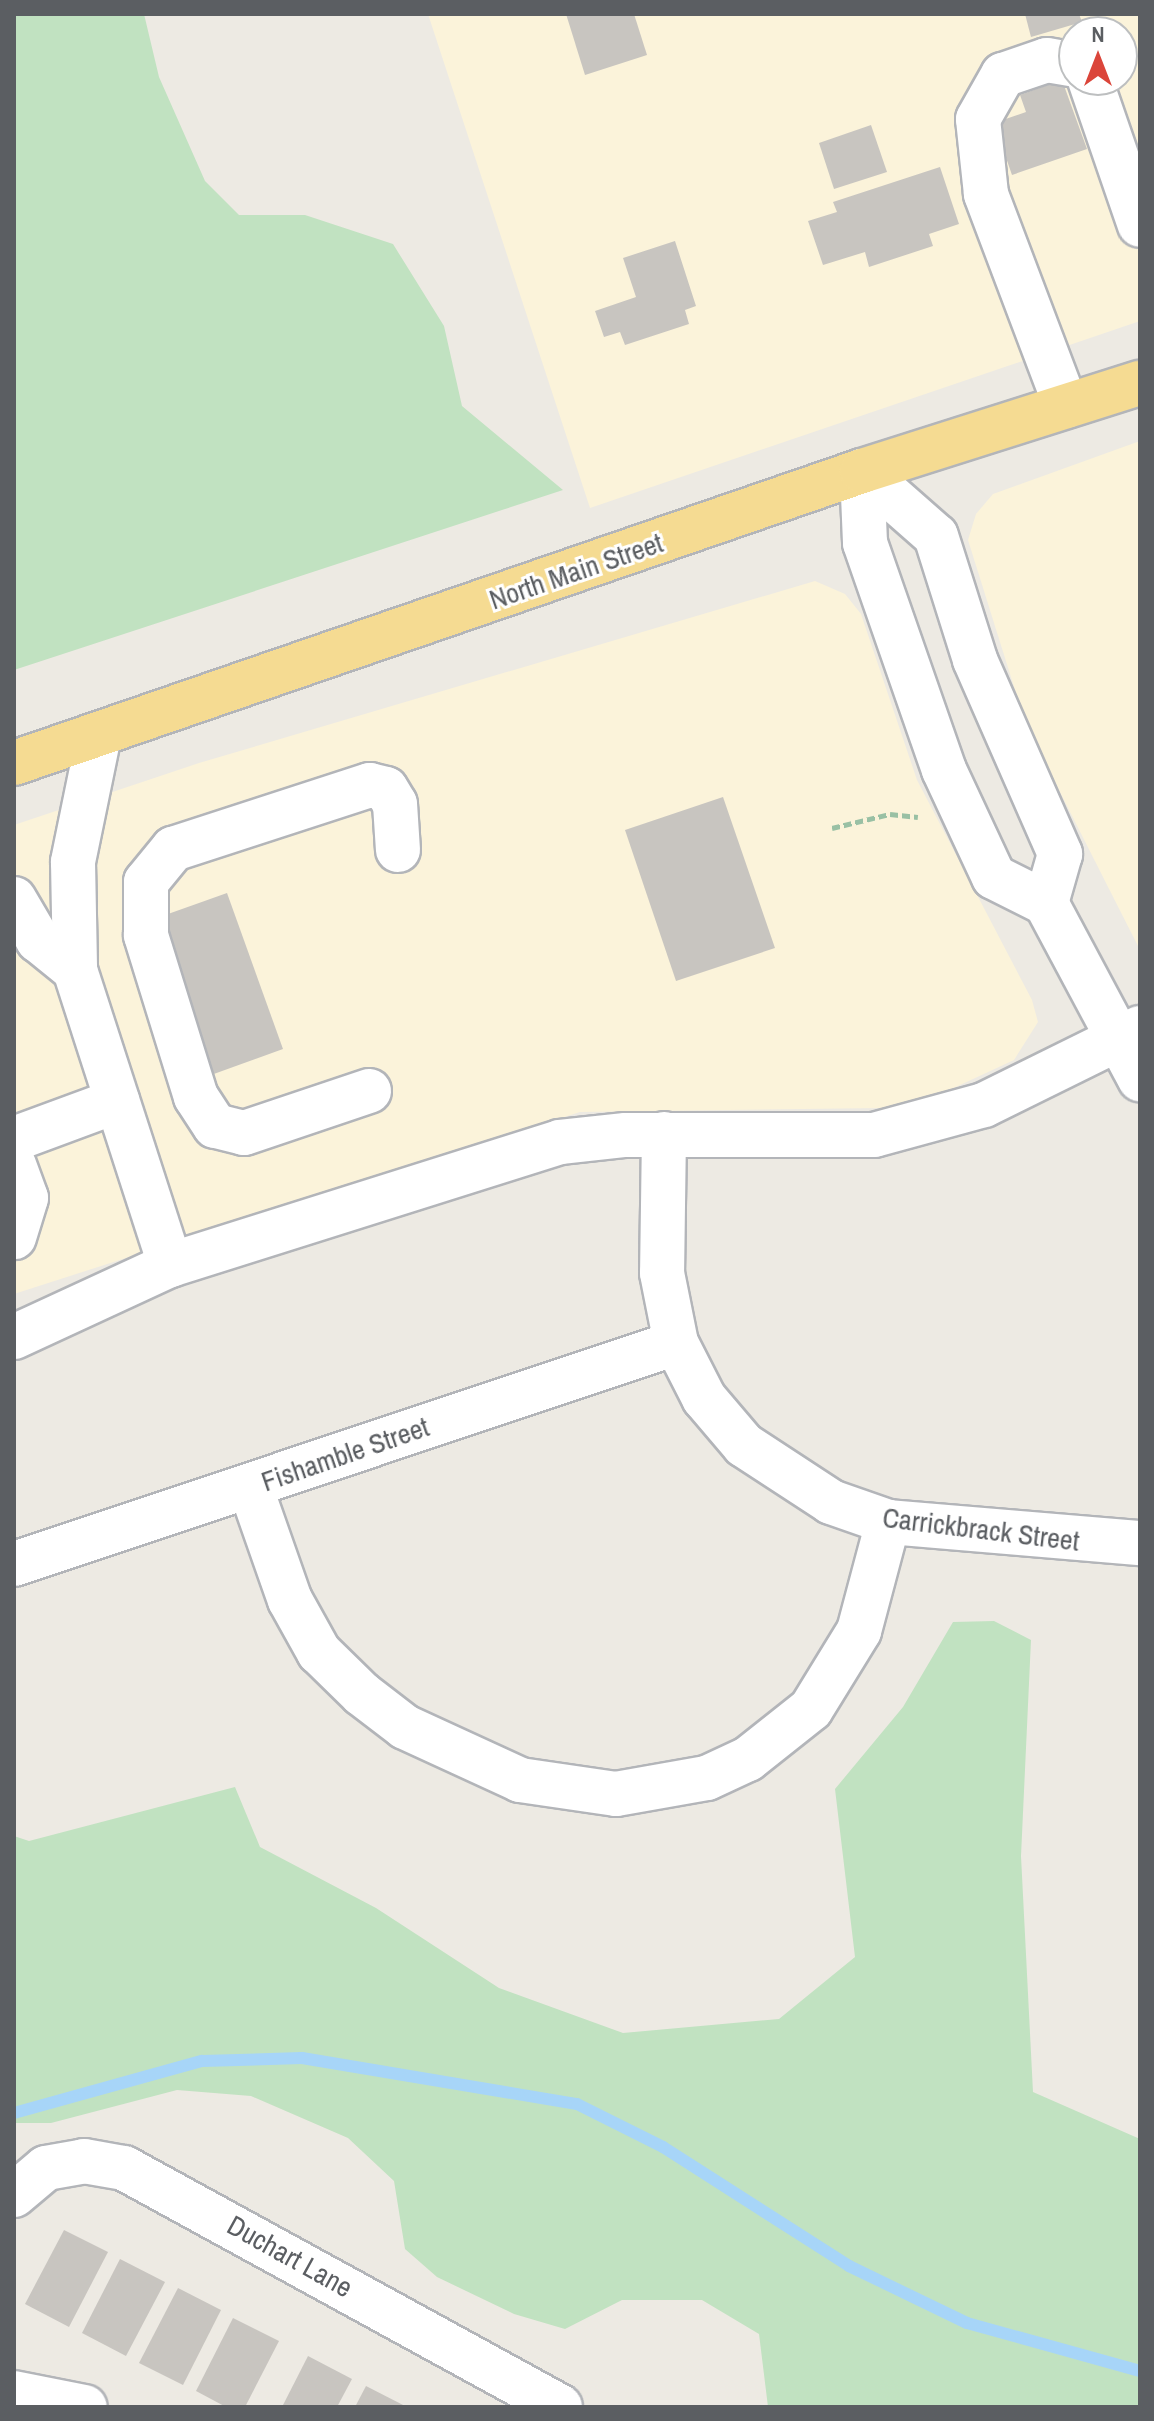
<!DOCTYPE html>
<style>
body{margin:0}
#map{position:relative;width:1154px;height:2421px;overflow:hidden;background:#edeae3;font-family:"Archivo Narrow",sans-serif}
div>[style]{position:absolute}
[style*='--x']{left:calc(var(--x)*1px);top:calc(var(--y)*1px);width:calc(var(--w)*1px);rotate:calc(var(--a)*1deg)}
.commercial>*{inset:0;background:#fbf3da}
.green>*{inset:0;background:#c1e2c1}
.stream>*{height:12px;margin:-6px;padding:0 6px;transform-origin:6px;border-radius:6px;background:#a7d5f8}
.building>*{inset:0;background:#c8c5c0}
.path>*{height:5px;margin-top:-2.5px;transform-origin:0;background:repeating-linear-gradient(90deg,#99c0a4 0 8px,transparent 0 12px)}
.roads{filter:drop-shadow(2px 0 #b3b5b9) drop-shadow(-2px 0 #b3b5b9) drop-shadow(0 2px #b3b5b9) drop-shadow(0 -2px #b3b5b9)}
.minor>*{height:44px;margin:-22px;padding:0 22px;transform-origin:22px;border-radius:22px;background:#fff}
.highway>*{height:44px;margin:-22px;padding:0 22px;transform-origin:22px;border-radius:22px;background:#f5db92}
span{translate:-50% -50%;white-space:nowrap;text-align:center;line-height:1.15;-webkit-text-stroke:6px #fff;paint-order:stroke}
.street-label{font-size:28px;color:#5b5e62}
.frame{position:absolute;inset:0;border:16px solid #5b5e62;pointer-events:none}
.north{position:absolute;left:1058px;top:16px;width:80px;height:80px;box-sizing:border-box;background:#fff;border:2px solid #bdbfc0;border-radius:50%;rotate:0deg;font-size:22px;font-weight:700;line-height:32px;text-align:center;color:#5b5e62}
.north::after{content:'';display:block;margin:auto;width:28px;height:36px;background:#db453a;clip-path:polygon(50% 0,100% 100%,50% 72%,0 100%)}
</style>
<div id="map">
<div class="commercial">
<i style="clip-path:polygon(evenodd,428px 14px,1140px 14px,1140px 321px,590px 508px,428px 14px,1074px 32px,1122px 32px,1122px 80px,1074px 80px,1074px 32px)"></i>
<i style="clip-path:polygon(1140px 441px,1140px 950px,1026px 725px,968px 540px,976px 514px,993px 494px)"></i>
<i style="clip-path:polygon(815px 581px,845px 594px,861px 614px,917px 780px,1032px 1000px,1038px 1022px,1014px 1060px,945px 1092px,883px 1108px,580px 1112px,14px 1294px,14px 825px,199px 763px)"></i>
</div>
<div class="green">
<i style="clip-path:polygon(14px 14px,144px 14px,159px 77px,205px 181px,239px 215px,305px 215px,393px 244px,444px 326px,462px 406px,563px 490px,14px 670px)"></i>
<i style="clip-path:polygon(994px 1621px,1031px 1640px,1021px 1856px,1033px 2092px,1140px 2139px,1140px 2407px,768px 2407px,759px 2334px,702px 2300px,622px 2300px,565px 2329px,514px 2314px,437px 2277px,405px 2249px,394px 2181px,348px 2138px,251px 2096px,177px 2090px,51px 2123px,14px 2123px,14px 1836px,29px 1841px,235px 1787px,260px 1847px,376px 1908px,499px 1988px,623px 2033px,779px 2019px,855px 1957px,835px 1789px,903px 1707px,953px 1622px)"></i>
</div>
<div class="stream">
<i style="--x:14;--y:2113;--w:195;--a:-15.5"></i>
<i style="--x:202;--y:2061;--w:100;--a:-1.7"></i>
<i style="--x:302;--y:2058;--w:279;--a:9.5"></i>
<i style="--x:577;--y:2104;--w:96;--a:26.6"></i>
<i style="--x:663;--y:2147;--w:221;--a:32.6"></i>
<i style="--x:849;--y:2266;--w:131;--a:25.8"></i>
<i style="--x:967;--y:2323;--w:180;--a:15.5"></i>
</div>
<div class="building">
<i style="clip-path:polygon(566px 14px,634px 14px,647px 55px,585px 75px)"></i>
<i style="clip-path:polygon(1025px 14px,1079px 14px,1082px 22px,1031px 37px)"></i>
<i style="clip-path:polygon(1062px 80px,1087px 149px,1012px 175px,994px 123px,1026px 112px,1020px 95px)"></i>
<i style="clip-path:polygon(871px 125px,887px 172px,834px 189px,819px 143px)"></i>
<i style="clip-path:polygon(940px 167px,959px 224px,929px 234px,933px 246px,869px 267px,865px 252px,823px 265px,808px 221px,837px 212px,833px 202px)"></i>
<i style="clip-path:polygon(675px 241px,696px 306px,685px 310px,689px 324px,625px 345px,620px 332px,604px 337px,595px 311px,636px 297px,623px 258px)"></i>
<i style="clip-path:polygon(723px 797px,775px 948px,676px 981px,625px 830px)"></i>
<i style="clip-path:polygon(227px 893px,283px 1049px,211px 1075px,154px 919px)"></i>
<i style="clip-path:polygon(64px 2230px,108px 2252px,69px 2327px,25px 2304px)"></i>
<i style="clip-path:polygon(120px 2259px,165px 2282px,126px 2356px,82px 2333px)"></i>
<i style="clip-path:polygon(178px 2288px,221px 2310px,183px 2385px,139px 2363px)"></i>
<i style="clip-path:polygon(233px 2318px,279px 2341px,245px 2407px,226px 2407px,196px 2391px)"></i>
<i style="clip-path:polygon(308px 2356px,352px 2379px,337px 2407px,282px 2407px)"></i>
<i style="clip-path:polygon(366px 2386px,407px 2407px,355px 2407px)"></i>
</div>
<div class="path">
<i style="--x:832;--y:828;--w:60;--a:-13.6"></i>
<i style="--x:890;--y:814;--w:28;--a:6"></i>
</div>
<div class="roads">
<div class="minor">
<i style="--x:1090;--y:80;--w:153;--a:71"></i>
<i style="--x:1066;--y:406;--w:227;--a:-110.7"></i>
<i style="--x:986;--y:194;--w:75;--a:-96.1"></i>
<i style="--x:978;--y:119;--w:51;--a:-60.4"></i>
<i style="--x:1003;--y:75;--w:46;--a:-18.8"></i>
<i style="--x:1047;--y:60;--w:27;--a:10"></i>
<i style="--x:862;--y:471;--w:72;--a:87.6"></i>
<i style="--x:865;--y:543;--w:240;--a:70.8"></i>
<i style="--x:944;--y:770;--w:118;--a:65"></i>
<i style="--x:994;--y:877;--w:58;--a:26.6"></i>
<i style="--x:1046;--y:903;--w:200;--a:61.9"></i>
<i style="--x:862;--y:471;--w:98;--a:41.3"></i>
<i style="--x:936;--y:536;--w:130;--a:72.5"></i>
<i style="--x:975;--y:660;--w:212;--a:66.3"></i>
<i style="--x:1060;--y:854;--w:51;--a:105.9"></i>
<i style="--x:99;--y:735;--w:130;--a:101.6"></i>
<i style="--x:73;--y:862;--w:108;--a:88.9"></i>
<i style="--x:75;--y:970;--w:310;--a:72.1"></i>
<i style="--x:14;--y:899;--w:48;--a:59.7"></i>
<i style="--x:38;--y:940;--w:48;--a:39"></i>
<i style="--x:369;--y:1091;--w:132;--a:161.4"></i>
<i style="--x:244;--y:1133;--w:30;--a:-166"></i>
<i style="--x:215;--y:1126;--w:35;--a:-123"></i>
<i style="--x:196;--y:1097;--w:170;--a:-107.2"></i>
<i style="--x:146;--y:935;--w:53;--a:-90"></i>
<i style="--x:146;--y:882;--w:43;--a:-50.7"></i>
<i style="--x:173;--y:849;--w:207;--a:-18"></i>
<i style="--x:370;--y:785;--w:16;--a:14"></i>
<i style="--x:386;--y:789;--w:17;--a:59"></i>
<i style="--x:395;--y:804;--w:46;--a:86.3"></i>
<i style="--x:664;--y:1134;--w:139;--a:90.8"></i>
<i style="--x:662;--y:1273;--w:71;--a:78.7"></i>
<i style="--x:676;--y:1343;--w:62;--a:63"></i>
<i style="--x:704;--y:1398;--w:62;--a:49.6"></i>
<i style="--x:744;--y:1445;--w:104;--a:33.2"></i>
<i style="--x:831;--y:1502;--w:60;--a:19.3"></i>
<i style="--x:888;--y:1522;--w:253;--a:4.8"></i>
<i style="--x:14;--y:1139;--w:110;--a:-20.3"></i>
<i style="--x:14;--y:1165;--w:35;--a:70"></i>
<i style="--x:26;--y:1198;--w:41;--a:107.1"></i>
<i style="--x:14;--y:1337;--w:172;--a:-24.8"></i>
<i style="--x:170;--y:1265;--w:409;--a:-17.5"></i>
<i style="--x:560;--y:1142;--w:66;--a:-6.1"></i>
<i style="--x:626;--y:1135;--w:248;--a:0"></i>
<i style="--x:874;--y:1135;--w:114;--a:-15.3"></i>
<i style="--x:984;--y:1105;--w:174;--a:-26.3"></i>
<i style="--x:250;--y:1486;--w:121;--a:70.7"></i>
<i style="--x:290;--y:1600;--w:60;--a:60.9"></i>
<i style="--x:319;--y:1652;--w:60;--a:44.3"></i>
<i style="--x:362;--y:1694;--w:54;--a:37.5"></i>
<i style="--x:405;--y:1727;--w:127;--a:24.7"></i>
<i style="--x:520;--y:1780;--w:97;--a:8.3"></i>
<i style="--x:616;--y:1794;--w:92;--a:-10"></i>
<i style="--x:707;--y:1778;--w:45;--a:-24.9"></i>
<i style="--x:748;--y:1759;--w:80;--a:-38.4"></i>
<i style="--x:811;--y:1709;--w:92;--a:-58.4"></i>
<i style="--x:859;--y:1631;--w:113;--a:-75.1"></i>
<i style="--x:14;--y:1564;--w:698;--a:-18.46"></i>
<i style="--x:14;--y:2195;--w:42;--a:-40.2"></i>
<i style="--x:46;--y:2168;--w:39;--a:-10"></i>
<i style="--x:84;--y:2161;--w:41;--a:9.9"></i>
<i style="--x:124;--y:2168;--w:497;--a:28.7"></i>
<i style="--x:14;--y:2393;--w:72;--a:11.2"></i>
</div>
<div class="highway">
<i style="--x:14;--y:763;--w:897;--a:-19"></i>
<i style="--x:862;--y:471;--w:292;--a:-17.6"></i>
</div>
</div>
<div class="street-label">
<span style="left:576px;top:571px;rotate:-19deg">North Main Street</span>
<span style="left:345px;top:1454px;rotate:-19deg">Fishamble Street</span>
<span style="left:981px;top:1529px;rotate:7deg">Carrickbrack Street</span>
<span style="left:290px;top:2256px;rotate:29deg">Duchart Lane</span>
</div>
<div class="frame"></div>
<div class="north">N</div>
</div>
